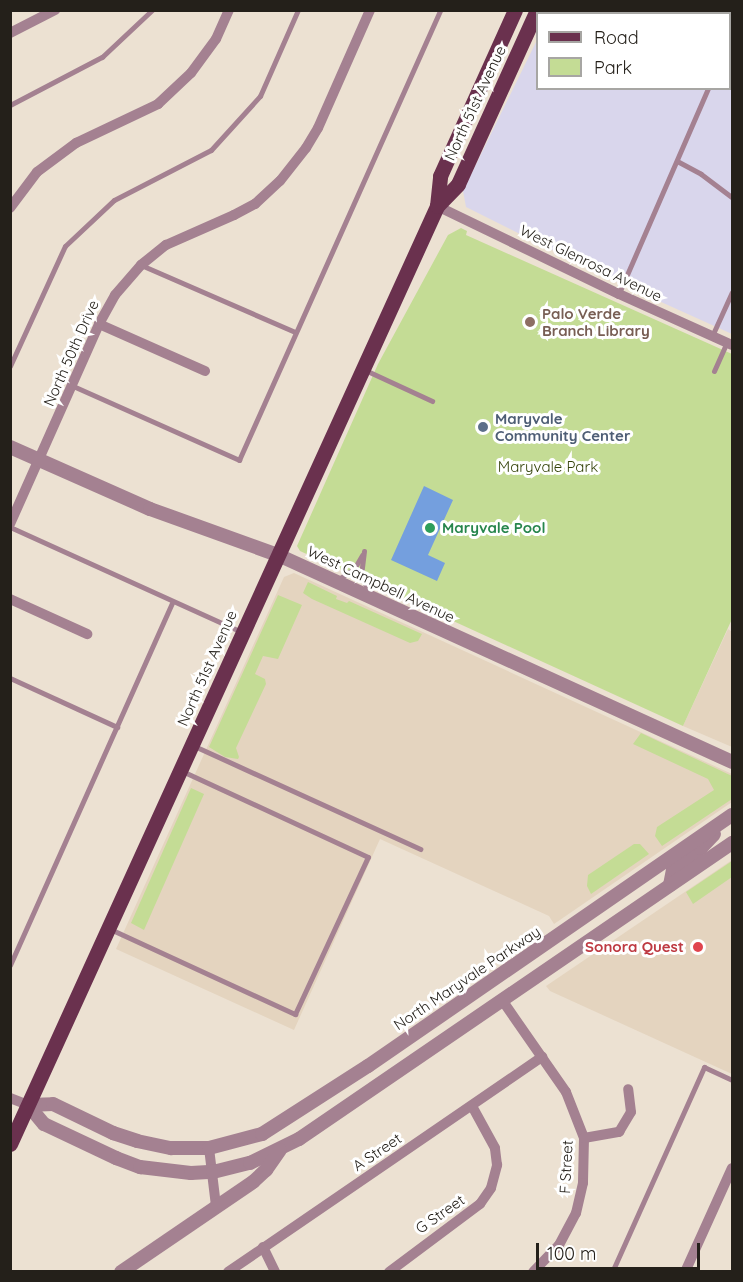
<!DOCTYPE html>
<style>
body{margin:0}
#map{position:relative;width:743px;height:1282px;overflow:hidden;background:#ece1d2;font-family:Quicksand,sans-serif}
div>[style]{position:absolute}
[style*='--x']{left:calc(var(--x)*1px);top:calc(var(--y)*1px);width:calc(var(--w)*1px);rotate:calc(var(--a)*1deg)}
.built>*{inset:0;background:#e4d4bf}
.education>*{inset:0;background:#d9d6ec}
.green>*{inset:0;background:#c4dc95}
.water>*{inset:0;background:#749fde}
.service>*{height:5px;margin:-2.5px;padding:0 2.5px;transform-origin:2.5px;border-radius:2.5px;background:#a48191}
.minor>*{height:10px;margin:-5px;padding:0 5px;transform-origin:5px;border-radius:5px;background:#a48191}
.tertiary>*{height:14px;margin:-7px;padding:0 7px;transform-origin:7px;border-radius:7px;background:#a48191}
.primary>*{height:15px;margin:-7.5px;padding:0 7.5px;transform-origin:7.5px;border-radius:7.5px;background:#6a314e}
.dots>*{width:16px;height:16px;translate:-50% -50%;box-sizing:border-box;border:3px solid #fff;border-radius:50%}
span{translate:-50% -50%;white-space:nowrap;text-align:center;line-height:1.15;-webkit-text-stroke:6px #fff;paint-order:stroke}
.street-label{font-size:15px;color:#24201a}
.education-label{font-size:15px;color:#785e54;font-weight:700}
.left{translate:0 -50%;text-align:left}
.service-label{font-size:15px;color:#4e5e75;font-weight:700}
.park-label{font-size:15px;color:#334208}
.leisure-label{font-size:15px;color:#27864d;font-weight:700}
.health-label{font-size:15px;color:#be3a42;font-weight:700}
.right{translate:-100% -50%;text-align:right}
.frame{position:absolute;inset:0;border:12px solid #24201a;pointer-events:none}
.legend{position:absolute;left:536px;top:12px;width:195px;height:78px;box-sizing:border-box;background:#fff;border:2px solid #a7a6a3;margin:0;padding:8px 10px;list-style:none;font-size:18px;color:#24201a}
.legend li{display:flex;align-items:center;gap:12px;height:30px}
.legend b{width:30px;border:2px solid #a7a6a3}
.scale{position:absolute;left:536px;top:1243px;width:164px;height:27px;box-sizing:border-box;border:3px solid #24201a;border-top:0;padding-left:8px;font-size:18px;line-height:21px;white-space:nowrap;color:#24201a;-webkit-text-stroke:4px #fff;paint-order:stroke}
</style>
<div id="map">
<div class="built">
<i style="clip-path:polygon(294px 573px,732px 774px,732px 802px,554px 924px,549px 916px,380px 839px,294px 1030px,116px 949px,284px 577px)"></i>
<i style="clip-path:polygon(728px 629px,732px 632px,732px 747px,683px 726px)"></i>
<i style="clip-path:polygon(732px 860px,732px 1074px,550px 991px,546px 986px)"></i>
</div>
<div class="education">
<i style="clip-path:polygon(537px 40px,538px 88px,730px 88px,730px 54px,732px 51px,732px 334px,608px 278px,466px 207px,463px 191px)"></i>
</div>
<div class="green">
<i style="clip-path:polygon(461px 228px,467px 231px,466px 235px,732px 354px,732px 619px,683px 726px,300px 551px,297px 546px,378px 364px,448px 235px)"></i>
<i style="clip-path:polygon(308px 582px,337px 596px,336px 599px,347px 603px,349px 601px,422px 634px,418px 641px,410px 643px,312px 599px,303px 593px)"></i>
<i style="clip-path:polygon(278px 595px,302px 605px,278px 659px,263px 656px,255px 674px,265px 679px,266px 684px,236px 748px,239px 757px,238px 759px,225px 757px,209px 747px)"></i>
<i style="clip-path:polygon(641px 733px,732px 776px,732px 799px,662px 846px,655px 836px,657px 827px,714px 790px,708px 779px,633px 744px)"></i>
<i style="clip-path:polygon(191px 788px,204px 794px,144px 930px,131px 923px)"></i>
<i style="clip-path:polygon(634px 844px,640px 844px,649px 854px,591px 894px,587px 886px,588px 875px)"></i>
<i style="clip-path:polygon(732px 861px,732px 877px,693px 904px,686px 892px)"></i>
</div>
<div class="water">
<i style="clip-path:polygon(424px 486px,453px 500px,428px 555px,445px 563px,437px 581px,391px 560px)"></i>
</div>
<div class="service">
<i style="--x:10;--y:105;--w:104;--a:-27.6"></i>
<i style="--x:102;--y:57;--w:69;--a:-43.2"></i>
<i style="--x:677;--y:161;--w:27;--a:28"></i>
<i style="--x:701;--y:174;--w:39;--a:37"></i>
<i style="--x:141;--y:265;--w:168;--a:23.5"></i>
<i style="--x:619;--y:293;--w:223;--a:-66.5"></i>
<i style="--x:712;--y:336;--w:48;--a:-65.6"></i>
<i style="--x:10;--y:366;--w:132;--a:-65.4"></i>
<i style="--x:65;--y:246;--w:67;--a:-43.2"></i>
<i style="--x:114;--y:200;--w:109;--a:-27.3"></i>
<i style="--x:211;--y:150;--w:73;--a:-47.8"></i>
<i style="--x:260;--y:96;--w:94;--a:-66.2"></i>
<i style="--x:365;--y:370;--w:74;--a:24.8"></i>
<i style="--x:714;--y:371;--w:32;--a:-66"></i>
<i style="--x:73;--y:386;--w:182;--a:24"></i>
<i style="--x:239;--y:460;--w:493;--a:-65.9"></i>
<i style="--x:10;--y:527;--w:255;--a:24.4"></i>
<i style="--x:364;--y:551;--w:23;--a:97"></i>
<i style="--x:361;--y:574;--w:21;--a:67"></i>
<i style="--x:337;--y:580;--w:20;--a:-33"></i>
<i style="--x:354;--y:569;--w:16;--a:-60"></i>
<i style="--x:10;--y:678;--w:118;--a:24.6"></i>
<i style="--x:192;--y:745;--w:251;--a:24.5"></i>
<i style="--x:110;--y:929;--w:204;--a:24.7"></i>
<i style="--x:295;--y:1014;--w:173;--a:-65.1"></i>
<i style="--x:368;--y:857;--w:205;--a:-155.2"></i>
<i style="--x:10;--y:965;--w:398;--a:-65.9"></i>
<i style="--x:612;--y:1272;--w:225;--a:-65.8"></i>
<i style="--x:704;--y:1067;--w:31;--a:25"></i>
</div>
<div class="minor">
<i style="--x:652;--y:10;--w:8;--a:30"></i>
<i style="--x:10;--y:33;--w:51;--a:-27.1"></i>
<i style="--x:437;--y:206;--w:202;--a:25.8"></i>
<i style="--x:619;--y:294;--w:124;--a:24.3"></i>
<i style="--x:10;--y:208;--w:45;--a:-53.1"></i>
<i style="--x:37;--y:172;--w:49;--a:-36.6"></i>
<i style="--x:76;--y:143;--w:91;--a:-25.4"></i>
<i style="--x:158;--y:104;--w:45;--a:-43.2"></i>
<i style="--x:191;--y:73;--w:42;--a:-53.7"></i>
<i style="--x:216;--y:39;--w:32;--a:-66"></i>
<i style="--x:99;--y:324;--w:116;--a:23.9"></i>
<i style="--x:10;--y:524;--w:219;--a:-66"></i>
<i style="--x:99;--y:324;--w:33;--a:-61"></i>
<i style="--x:115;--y:295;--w:40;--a:-49"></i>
<i style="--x:141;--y:265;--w:32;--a:-39"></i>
<i style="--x:166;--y:245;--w:74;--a:-23.8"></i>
<i style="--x:234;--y:215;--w:24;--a:-28"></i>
<i style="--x:255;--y:204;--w:34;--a:-43"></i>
<i style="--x:280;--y:181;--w:42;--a:-51.8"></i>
<i style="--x:306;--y:148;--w:23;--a:-59"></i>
<i style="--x:318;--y:128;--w:129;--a:-66.2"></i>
<i style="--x:10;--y:599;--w:85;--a:24.4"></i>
<i style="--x:502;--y:1000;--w:112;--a:55.2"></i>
<i style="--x:566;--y:1092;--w:49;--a:68.6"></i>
<i style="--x:584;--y:1138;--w:45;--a:91.3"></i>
<i style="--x:583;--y:1183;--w:31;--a:103"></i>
<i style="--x:576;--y:1213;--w:36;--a:118"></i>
<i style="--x:559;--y:1245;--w:37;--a:134"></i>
<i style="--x:10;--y:1098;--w:19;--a:21"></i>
<i style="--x:584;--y:1138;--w:36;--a:-10"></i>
<i style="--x:619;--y:1132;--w:23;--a:-59"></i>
<i style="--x:631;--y:1112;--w:23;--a:-97"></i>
<i style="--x:209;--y:1148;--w:58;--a:83.1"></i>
<i style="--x:263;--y:1247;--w:28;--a:64"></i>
<i style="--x:228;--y:1272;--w:381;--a:-34.4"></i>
<i style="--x:389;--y:1272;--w:114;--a:-36.8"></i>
<i style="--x:480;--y:1204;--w:19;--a:-55"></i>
<i style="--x:491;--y:1188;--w:24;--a:-75"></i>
<i style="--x:497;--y:1165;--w:17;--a:-97"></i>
<i style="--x:495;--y:1148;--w:48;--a:-118.7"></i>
<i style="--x:685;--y:1272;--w:114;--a:-65.7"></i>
</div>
<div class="tertiary">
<i style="--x:10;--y:447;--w:153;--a:23.9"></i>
<i style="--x:150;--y:509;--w:136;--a:19.8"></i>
<i style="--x:278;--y:555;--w:499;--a:24.5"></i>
<i style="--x:670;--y:885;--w:16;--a:-79"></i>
<i style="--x:673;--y:869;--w:35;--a:-37"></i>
<i style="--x:701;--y:848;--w:19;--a:-47"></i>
<i style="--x:28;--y:1105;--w:25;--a:50"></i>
<i style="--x:44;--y:1124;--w:80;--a:25.3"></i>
<i style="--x:116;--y:1158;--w:26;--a:21"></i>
<i style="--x:140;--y:1167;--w:51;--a:6.7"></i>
<i style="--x:191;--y:1173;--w:22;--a:-3"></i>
<i style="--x:213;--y:1172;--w:38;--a:-14"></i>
<i style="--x:250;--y:1163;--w:55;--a:-26.1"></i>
<i style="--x:299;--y:1139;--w:525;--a:-34.36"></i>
<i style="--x:28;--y:1105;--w:25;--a:-2"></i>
<i style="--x:53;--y:1104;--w:67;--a:25.8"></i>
<i style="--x:113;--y:1133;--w:25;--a:18"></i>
<i style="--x:137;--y:1141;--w:35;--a:12"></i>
<i style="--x:171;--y:1148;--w:38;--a:0"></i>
<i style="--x:209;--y:1148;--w:55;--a:-14.8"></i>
<i style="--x:262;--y:1134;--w:126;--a:-32.7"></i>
<i style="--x:368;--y:1066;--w:442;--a:-34.6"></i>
<i style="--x:121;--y:1272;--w:160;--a:-34.3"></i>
<i style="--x:253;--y:1182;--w:18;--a:-43"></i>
<i style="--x:266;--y:1170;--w:24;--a:-55"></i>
</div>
<div class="primary">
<i style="--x:437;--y:206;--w:30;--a:-84"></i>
<i style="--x:440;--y:176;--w:182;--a:-65.7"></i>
<i style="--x:10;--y:1144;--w:1031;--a:-65.52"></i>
<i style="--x:437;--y:206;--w:30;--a:-46"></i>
<i style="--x:458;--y:184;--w:191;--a:-65.6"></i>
</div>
<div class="dots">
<i style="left:530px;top:322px;background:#8d6e63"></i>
<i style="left:483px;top:427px;background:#5c6f8a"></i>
<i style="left:430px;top:528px;background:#2e9e5b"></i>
<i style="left:698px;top:947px;background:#e0444e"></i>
</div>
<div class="street-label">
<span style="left:475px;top:103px;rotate:-65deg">North 51st Avenue</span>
<span style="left:591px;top:263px;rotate:26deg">West Glenrosa Avenue</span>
<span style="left:71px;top:353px;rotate:-66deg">North 50th Drive</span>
<span style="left:381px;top:584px;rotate:25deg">West Campbell Avenue</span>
<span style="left:207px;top:668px;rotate:-66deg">North 51st Avenue</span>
<span style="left:467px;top:978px;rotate:-34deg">North Maryvale Parkway</span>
<span style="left:377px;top:1152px;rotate:-34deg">A Street</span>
<span style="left:566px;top:1167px;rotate:-87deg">F Street</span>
<span style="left:440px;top:1214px;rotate:-35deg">G Street</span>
</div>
<div class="education-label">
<span class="left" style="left:542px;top:322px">Palo Verde<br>Branch Library</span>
</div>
<div class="service-label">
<span class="left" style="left:495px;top:427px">Maryvale<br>Community Center</span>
</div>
<div class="park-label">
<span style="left:548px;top:467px">Maryvale Park</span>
</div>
<div class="leisure-label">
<span class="left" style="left:442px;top:528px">Maryvale Pool</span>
</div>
<div class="health-label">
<span class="right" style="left:684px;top:947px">Sonora Quest</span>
</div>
<div class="frame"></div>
<ul class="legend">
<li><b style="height:8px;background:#6a314e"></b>Road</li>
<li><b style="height:16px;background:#c4dc95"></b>Park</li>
</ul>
<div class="scale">100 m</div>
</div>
